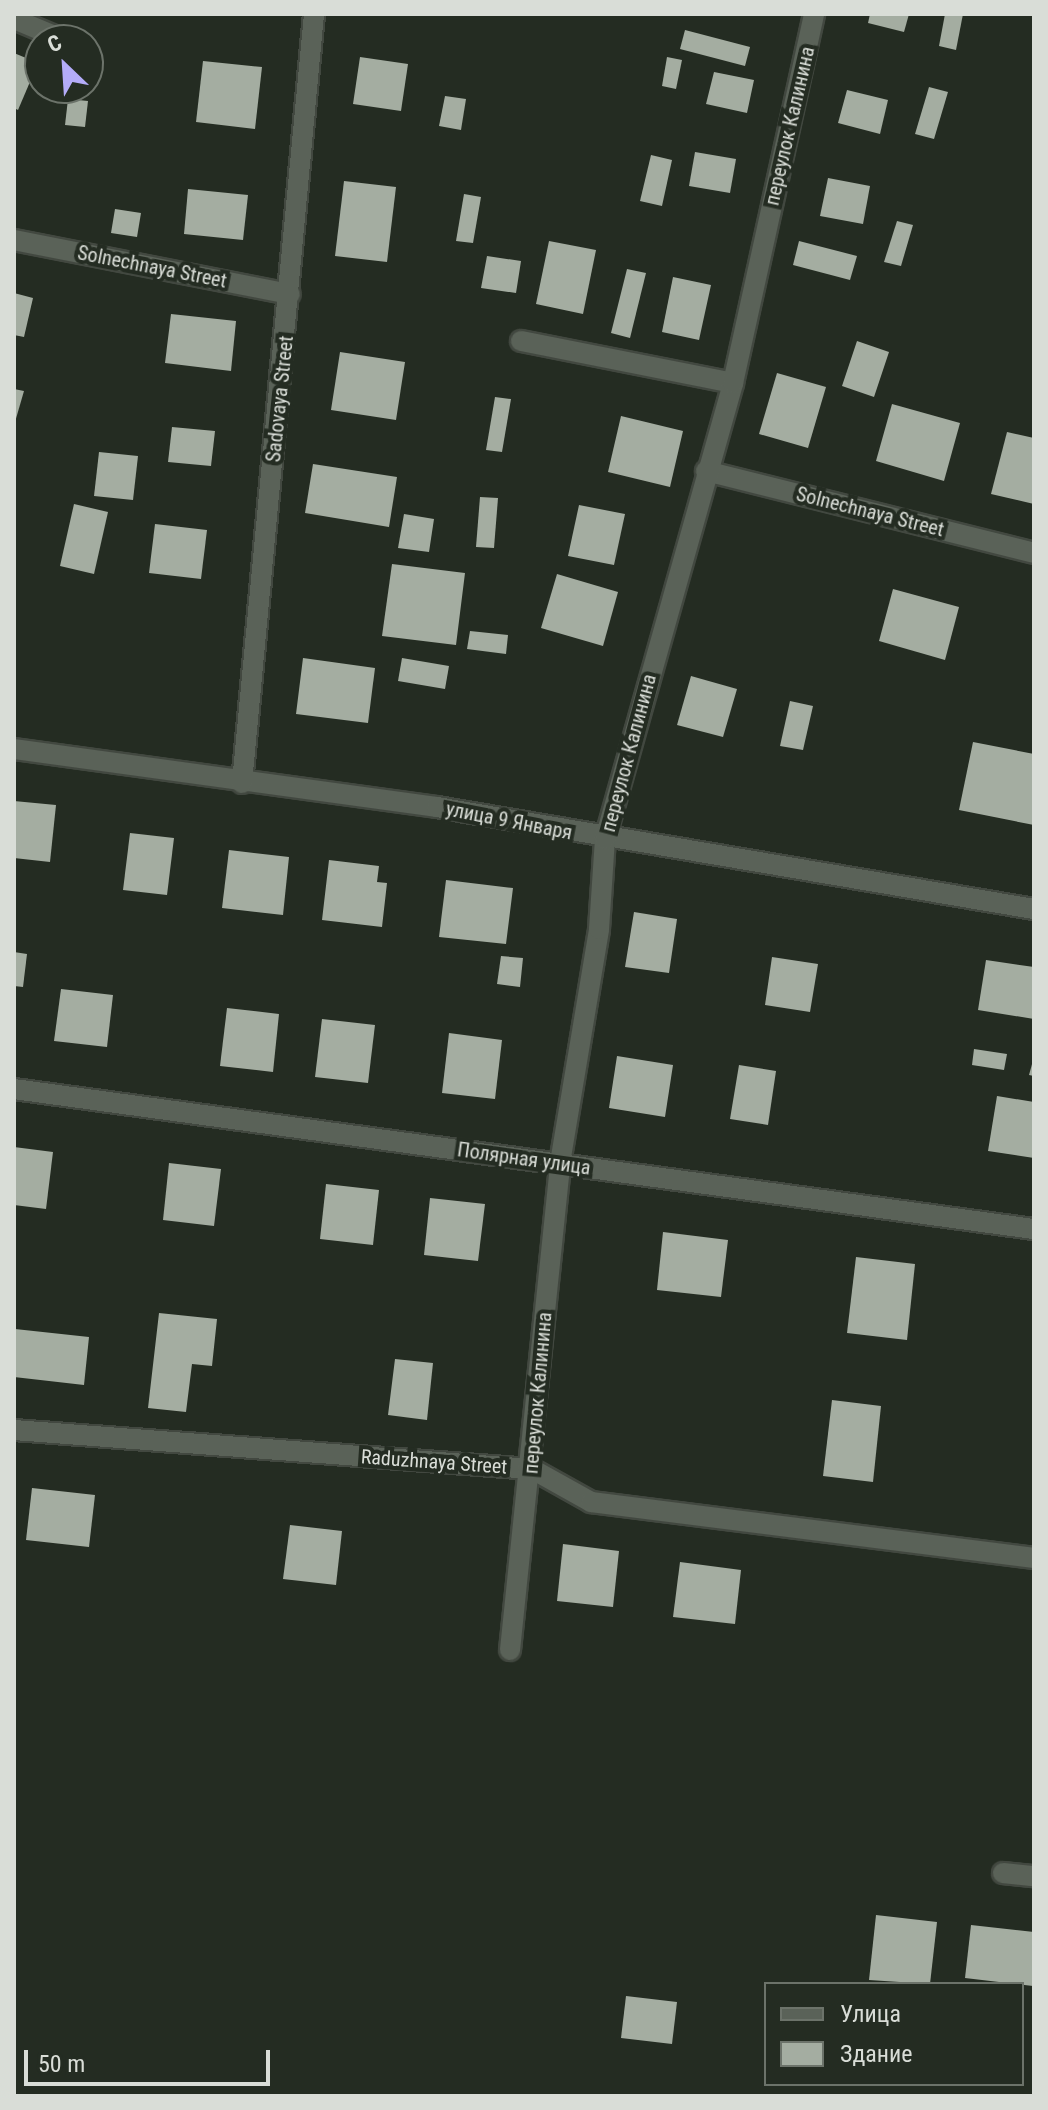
<!DOCTYPE html>
<meta charset="utf-8">
<style>
body{margin:0}
#map{position:relative;width:1048px;height:2110px;overflow:hidden;background:#242c22;font-family:"Roboto Condensed",sans-serif}
div>[style]{position:absolute}
[style*='--x']{left:calc(var(--x)*1px);top:calc(var(--y)*1px);width:calc(var(--w)*1px);rotate:calc(var(--a)*1deg)}
.building>*{inset:0;background:#a4ada1}
.roads{filter:drop-shadow(2px 0 #424840) drop-shadow(-2px 0 #424840) drop-shadow(0 2px #424840) drop-shadow(0 -2px #424840)}
.minor>*{height:20px;margin:-10px;padding:0 10px;transform-origin:10px;border-radius:10px;background:#5a6258}
span{translate:-50% -50%;white-space:nowrap;text-align:center;line-height:1.15;-webkit-text-stroke:8px #242c22;paint-order:stroke}
.street-label{font-size:20px;color:#d9ddd7}
.frame{position:absolute;inset:0;border:16px solid #d9ddd7;pointer-events:none}
.legend{position:absolute;left:764px;top:1982px;width:260px;height:104px;box-sizing:border-box;background:#242c22;border:2px solid #6c736a;margin:0;padding:10px 14px;list-style:none;font-size:24px;color:#d9ddd7}
.legend li{display:flex;align-items:center;gap:16px;height:40px}
.legend b{width:40px;border:2px solid #6c736a}
.north{position:absolute;left:24px;top:24px;width:80px;height:80px;box-sizing:border-box;background:#242c22;border:2px solid #6c736a;border-radius:50%;rotate:335deg;font-size:22px;font-weight:700;line-height:32px;text-align:center;color:#d9ddd7}
.north::after{content:'';display:block;margin:auto;width:28px;height:36px;background:#b4acf9;clip-path:polygon(50% 0,100% 100%,50% 72%,0 100%)}
.scale{position:absolute;left:24px;top:2050px;width:246px;height:36px;box-sizing:border-box;border:4px solid #d9ddd7;border-top:0;padding-left:10px;font-size:24px;line-height:28px;white-space:nowrap;color:#d9ddd7;-webkit-text-stroke:6px #242c22;paint-order:stroke}
</style>
<div id="map">
<div class="building">
<i style="clip-path:polygon(870px 14px,909px 14px,904px 32px,868px 23px)"></i>
<i style="clip-path:polygon(945px 14px,963px 14px,956px 50px,939px 46px)"></i>
<i style="clip-path:polygon(685px 30px,750px 47px,745px 66px,680px 49px)"></i>
<i style="clip-path:polygon(14px 53px,38px 63px,18px 110px,14px 108px)"></i>
<i style="clip-path:polygon(360px 57px,408px 64px,401px 111px,353px 104px)"></i>
<i style="clip-path:polygon(667px 57px,682px 60px,676px 89px,662px 86px)"></i>
<i style="clip-path:polygon(203px 61px,262px 67px,255px 129px,196px 122px)"></i>
<i style="clip-path:polygon(714px 72px,754px 80px,747px 113px,706px 104px)"></i>
<i style="clip-path:polygon(929px 87px,948px 92px,934px 139px,915px 134px)"></i>
<i style="clip-path:polygon(847px 90px,888px 100px,880px 134px,838px 123px)"></i>
<i style="clip-path:polygon(445px 96px,466px 99px,461px 130px,439px 126px)"></i>
<i style="clip-path:polygon(68px 99px,88px 101px,85px 127px,65px 125px)"></i>
<i style="clip-path:polygon(695px 152px,736px 159px,730px 193px,689px 186px)"></i>
<i style="clip-path:polygon(651px 155px,672px 160px,662px 206px,640px 201px)"></i>
<i style="clip-path:polygon(828px 178px,870px 186px,863px 224px,820px 216px)"></i>
<i style="clip-path:polygon(344px 181px,396px 187px,387px 262px,335px 256px)"></i>
<i style="clip-path:polygon(188px 189px,248px 195px,243px 240px,184px 234px)"></i>
<i style="clip-path:polygon(464px 194px,481px 197px,473px 243px,456px 241px)"></i>
<i style="clip-path:polygon(115px 209px,141px 213px,137px 237px,111px 233px)"></i>
<i style="clip-path:polygon(897px 221px,913px 225px,901px 266px,884px 262px)"></i>
<i style="clip-path:polygon(549px 241px,596px 250px,583px 314px,536px 304px)"></i>
<i style="clip-path:polygon(799px 241px,857px 256px,850px 280px,793px 265px)"></i>
<i style="clip-path:polygon(487px 256px,521px 261px,516px 293px,481px 288px)"></i>
<i style="clip-path:polygon(627px 269px,646px 273px,630px 338px,611px 333px)"></i>
<i style="clip-path:polygon(673px 277px,711px 285px,699px 340px,662px 332px)"></i>
<i style="clip-path:polygon(14px 293px,33px 298px,24px 337px,14px 335px)"></i>
<i style="clip-path:polygon(171px 314px,236px 321px,231px 371px,165px 363px)"></i>
<i style="clip-path:polygon(857px 341px,889px 352px,874px 397px,842px 386px)"></i>
<i style="clip-path:polygon(340px 352px,405px 362px,396px 420px,331px 410px)"></i>
<i style="clip-path:polygon(777px 373px,826px 387px,808px 448px,759px 434px)"></i>
<i style="clip-path:polygon(14px 389px,24px 391px,15px 422px,14px 422px)"></i>
<i style="clip-path:polygon(495px 397px,511px 399px,502px 452px,486px 450px)"></i>
<i style="clip-path:polygon(892px 404px,960px 423px,944px 481px,876px 461px)"></i>
<i style="clip-path:polygon(621px 416px,683px 431px,670px 487px,608px 472px)"></i>
<i style="clip-path:polygon(172px 427px,215px 431px,211px 466px,168px 462px)"></i>
<i style="clip-path:polygon(1007px 432px,1034px 438px,1034px 504px,991px 494px)"></i>
<i style="clip-path:polygon(99px 452px,138px 456px,133px 500px,94px 496px)"></i>
<i style="clip-path:polygon(313px 464px,397px 477px,389px 527px,305px 513px)"></i>
<i style="clip-path:polygon(480px 497px,498px 498px,494px 548px,476px 547px)"></i>
<i style="clip-path:polygon(74px 504px,108px 512px,94px 574px,60px 566px)"></i>
<i style="clip-path:polygon(579px 505px,625px 514px,614px 565px,568px 556px)"></i>
<i style="clip-path:polygon(404px 514px,434px 519px,429px 552px,398px 548px)"></i>
<i style="clip-path:polygon(155px 524px,207px 530px,201px 579px,149px 573px)"></i>
<i style="clip-path:polygon(392px 564px,465px 573px,456px 645px,382px 636px)"></i>
<i style="clip-path:polygon(557px 574px,618px 592px,603px 646px,541px 628px)"></i>
<i style="clip-path:polygon(893px 589px,959px 607px,945px 660px,879px 641px)"></i>
<i style="clip-path:polygon(470px 631px,508px 635px,506px 654px,467px 649px)"></i>
<i style="clip-path:polygon(303px 658px,375px 668px,368px 723px,296px 714px)"></i>
<i style="clip-path:polygon(402px 658px,449px 666px,445px 689px,398px 681px)"></i>
<i style="clip-path:polygon(691px 676px,737px 689px,723px 737px,677px 725px)"></i>
<i style="clip-path:polygon(790px 701px,813px 706px,803px 750px,780px 746px)"></i>
<i style="clip-path:polygon(973px 742px,1034px 754px,1034px 825px,959px 810px)"></i>
<i style="clip-path:polygon(14px 801px,56px 805px,50px 862px,14px 858px)"></i>
<i style="clip-path:polygon(130px 833px,174px 838px,167px 895px,123px 890px)"></i>
<i style="clip-path:polygon(229px 850px,289px 857px,283px 915px,222px 908px)"></i>
<i style="clip-path:polygon(329px 860px,379px 866px,377px 882px,387px 883px,382px 927px,322px 920px)"></i>
<i style="clip-path:polygon(446px 880px,513px 888px,506px 944px,439px 937px)"></i>
<i style="clip-path:polygon(634px 912px,677px 919px,669px 973px,625px 967px)"></i>
<i style="clip-path:polygon(14px 952px,27px 954px,23px 987px,14px 986px)"></i>
<i style="clip-path:polygon(501px 956px,523px 958px,520px 987px,497px 984px)"></i>
<i style="clip-path:polygon(772px 957px,818px 964px,810px 1012px,765px 1005px)"></i>
<i style="clip-path:polygon(986px 960px,1034px 967px,1034px 1019px,978px 1010px)"></i>
<i style="clip-path:polygon(61px 989px,113px 995px,107px 1047px,54px 1041px)"></i>
<i style="clip-path:polygon(227px 1008px,279px 1014px,273px 1072px,220px 1066px)"></i>
<i style="clip-path:polygon(322px 1019px,375px 1025px,368px 1083px,315px 1077px)"></i>
<i style="clip-path:polygon(449px 1033px,502px 1040px,495px 1099px,442px 1093px)"></i>
<i style="clip-path:polygon(974px 1049px,1007px 1054px,1004px 1070px,972px 1065px)"></i>
<i style="clip-path:polygon(617px 1056px,673px 1065px,665px 1117px,609px 1108px)"></i>
<i style="clip-path:polygon(1034px 1057px,1034px 1076px,1029px 1075px)"></i>
<i style="clip-path:polygon(739px 1065px,776px 1071px,768px 1125px,730px 1119px)"></i>
<i style="clip-path:polygon(997px 1096px,1034px 1102px,1034px 1158px,988px 1151px)"></i>
<i style="clip-path:polygon(14px 1147px,53px 1152px,46px 1209px,14px 1205px)"></i>
<i style="clip-path:polygon(169px 1163px,221px 1169px,214px 1226px,163px 1220px)"></i>
<i style="clip-path:polygon(326px 1184px,379px 1190px,373px 1245px,320px 1239px)"></i>
<i style="clip-path:polygon(430px 1198px,485px 1204px,478px 1261px,424px 1255px)"></i>
<i style="clip-path:polygon(663px 1232px,728px 1240px,721px 1297px,657px 1290px)"></i>
<i style="clip-path:polygon(856px 1257px,915px 1264px,907px 1340px,847px 1333px)"></i>
<i style="clip-path:polygon(159px 1313px,217px 1319px,212px 1366px,192px 1364px,186px 1412px,148px 1408px)"></i>
<i style="clip-path:polygon(15px 1329px,89px 1337px,84px 1385px,14px 1377px)"></i>
<i style="clip-path:polygon(395px 1359px,433px 1363px,427px 1420px,388px 1415px)"></i>
<i style="clip-path:polygon(832px 1400px,881px 1406px,873px 1482px,823px 1476px)"></i>
<i style="clip-path:polygon(32px 1488px,95px 1495px,89px 1547px,26px 1540px)"></i>
<i style="clip-path:polygon(290px 1525px,342px 1531px,336px 1585px,283px 1579px)"></i>
<i style="clip-path:polygon(563px 1544px,619px 1551px,613px 1607px,557px 1601px)"></i>
<i style="clip-path:polygon(680px 1562px,741px 1570px,735px 1624px,673px 1617px)"></i>
<i style="clip-path:polygon(876px 1915px,937px 1922px,930px 1984px,869px 1980px)"></i>
<i style="clip-path:polygon(971px 1925px,1034px 1932px,1033px 1986px,965px 1978px)"></i>
<i style="clip-path:polygon(626px 1996px,677px 2002px,672px 2044px,621px 2038px)"></i>
</div>
<div class="roads">
<div class="minor">
<i style="--x:14;--y:19;--w:54;--a:22.8"></i>
<i style="--x:14;--y:240;--w:281;--a:11.1"></i>
<i style="--x:521;--y:341;--w:216;--a:11.2"></i>
<i style="--x:706;--y:471;--w:338;--a:14"></i>
<i style="--x:14;--y:749;--w:427;--a:7.8"></i>
<i style="--x:437;--y:807;--w:606;--a:9.7"></i>
<i style="--x:242;--y:783;--w:772;--a:-84.65"></i>
<i style="--x:14;--y:1089;--w:1030;--a:7.82"></i>
<i style="--x:14;--y:1430;--w:519;--a:4.31"></i>
<i style="--x:532;--y:1469;--w:68;--a:29.2"></i>
<i style="--x:591;--y:1502;--w:447;--a:7.2"></i>
<i style="--x:510;--y:1650;--w:490;--a:-84.1"></i>
<i style="--x:560;--y:1163;--w:237;--a:-80.5"></i>
<i style="--x:599;--y:929;--w:90;--a:-86.2"></i>
<i style="--x:605;--y:839;--w:474;--a:-74.3"></i>
<i style="--x:733;--y:383;--w:378;--a:-77.6"></i>
<i style="--x:1003;--y:1873;--w:31;--a:6"></i>
</div>
</div>
<div class="street-label">
<span style="left:790px;top:126px;rotate:-77deg">переулок Калинина</span>
<span style="left:152px;top:267px;rotate:11deg">Solnechnaya Street</span>
<span style="left:280px;top:399px;rotate:-84deg">Sadovaya Street</span>
<span style="left:870px;top:512px;rotate:14deg">Solnechnaya Street</span>
<span style="left:629px;top:753px;rotate:-75deg">переулок Калинина</span>
<span style="left:509px;top:821px;rotate:11deg">улица 9 Января</span>
<span style="left:524px;top:1159px;rotate:8deg">Полярная улица</span>
<span style="left:538px;top:1393px;rotate:-85deg">переулок Калинина</span>
<span style="left:434px;top:1462px;rotate:4deg">Raduzhnaya Street</span>
</div>
<div class="frame"></div>
<ul class="legend">
<li><b style="height:10px;background:#5a6258"></b>Улица</li>
<li><b style="height:22px;background:#a4ada1"></b>Здание</li>
</ul>
<div class="north">С</div>
<div class="scale">50 m</div>
</div>
